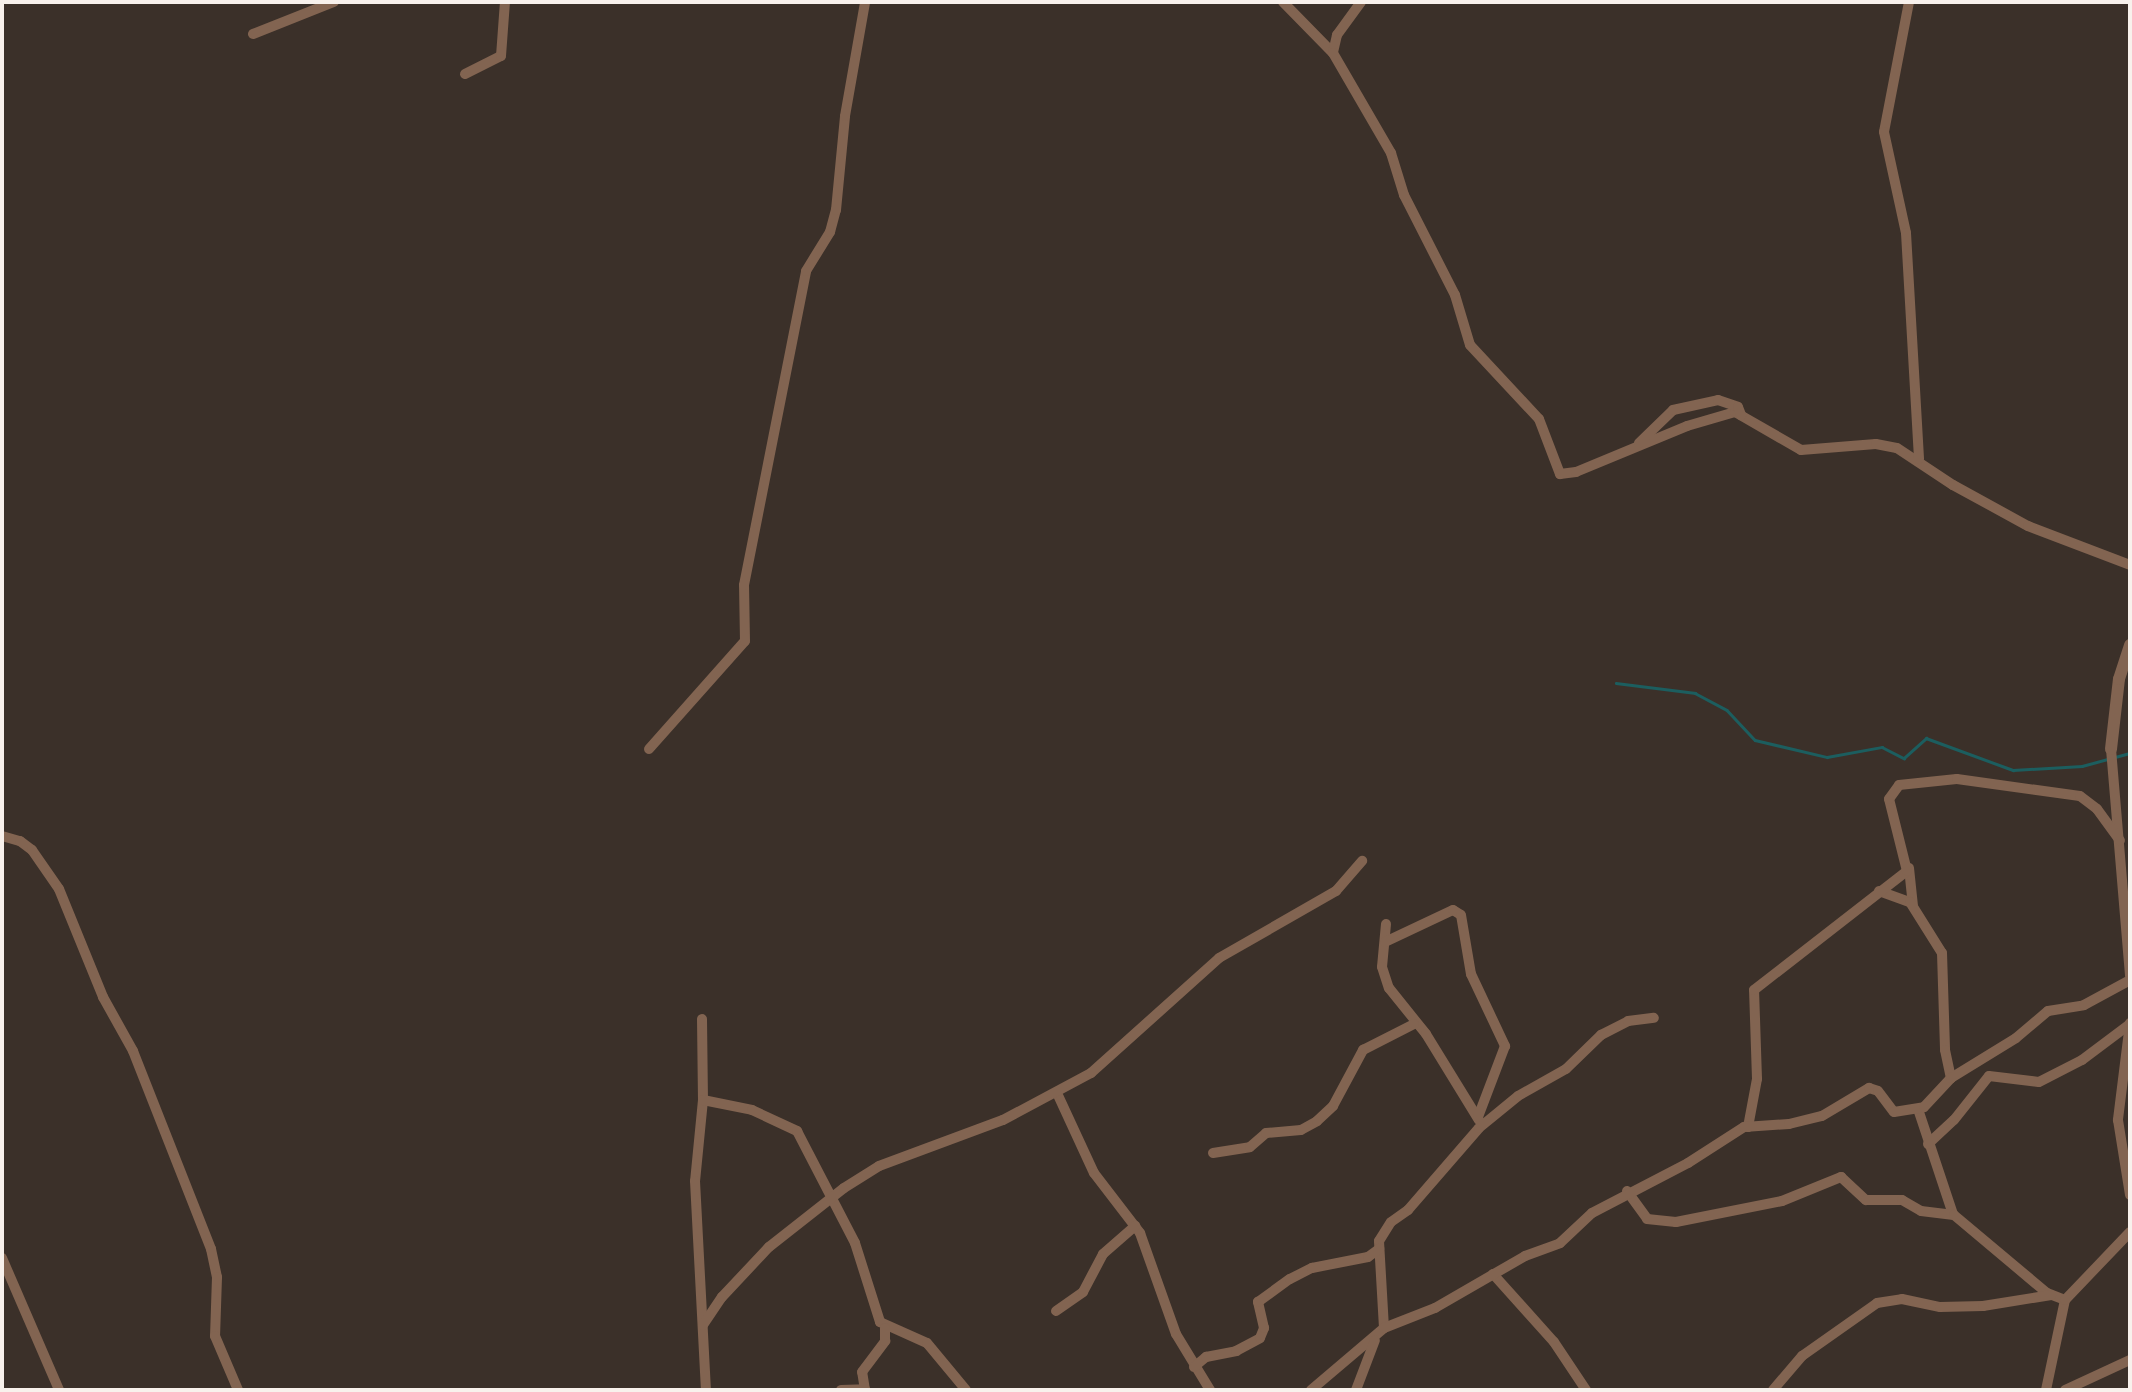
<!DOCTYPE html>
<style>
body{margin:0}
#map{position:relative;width:2132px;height:1392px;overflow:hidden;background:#3b3029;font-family:"Sofia Sans Condensed",sans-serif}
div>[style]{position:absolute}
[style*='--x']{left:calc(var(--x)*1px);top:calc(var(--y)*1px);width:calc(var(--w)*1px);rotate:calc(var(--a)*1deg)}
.stream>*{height:2.5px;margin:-1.25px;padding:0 1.25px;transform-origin:1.25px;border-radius:1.25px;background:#1c5e5f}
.minor>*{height:10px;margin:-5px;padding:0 5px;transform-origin:5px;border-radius:5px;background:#826451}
.tertiary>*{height:12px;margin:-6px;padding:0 6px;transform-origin:6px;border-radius:6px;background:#826451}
span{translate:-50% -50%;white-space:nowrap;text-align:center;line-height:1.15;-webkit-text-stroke:5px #312620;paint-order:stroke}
.frame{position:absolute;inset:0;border:4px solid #f8f1ec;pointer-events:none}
</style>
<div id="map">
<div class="stream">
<i style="--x:1616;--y:683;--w:80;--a:7.2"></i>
<i style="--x:1695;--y:693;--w:36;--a:28"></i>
<i style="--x:1727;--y:710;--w:41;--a:47"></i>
<i style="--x:1755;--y:740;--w:74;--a:13.3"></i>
<i style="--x:1827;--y:757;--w:56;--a:-10.3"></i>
<i style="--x:1882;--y:747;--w:25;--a:27"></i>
<i style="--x:1904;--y:758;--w:30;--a:-42"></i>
<i style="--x:1926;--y:738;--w:93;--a:20.2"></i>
<i style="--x:2013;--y:770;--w:69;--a:-3.3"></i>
<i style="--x:2082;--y:766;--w:50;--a:-15.2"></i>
</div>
<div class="minor">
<i style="--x:1283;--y:2;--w:71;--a:45.6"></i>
<i style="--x:1361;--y:2;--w:41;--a:126"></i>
<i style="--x:1337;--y:35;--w:18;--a:103"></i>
<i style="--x:1333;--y:53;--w:116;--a:59.9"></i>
<i style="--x:1391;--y:153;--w:44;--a:72.8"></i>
<i style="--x:1404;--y:195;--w:112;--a:63"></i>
<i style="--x:1455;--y:295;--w:52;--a:73.3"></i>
<i style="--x:1470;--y:345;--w:101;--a:47"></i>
<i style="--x:1539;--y:419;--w:59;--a:69.1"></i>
<i style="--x:1560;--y:474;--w:16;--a:-7"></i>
<i style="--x:1576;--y:472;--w:120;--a:-22.5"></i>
<i style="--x:1687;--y:426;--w:50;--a:-16.3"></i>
<i style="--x:1735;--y:412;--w:76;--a:29.9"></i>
<i style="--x:1801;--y:450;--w:75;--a:-4.6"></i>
<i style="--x:1876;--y:444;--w:21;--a:11"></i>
<i style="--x:1897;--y:448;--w:67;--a:33.5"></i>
<i style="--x:1953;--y:485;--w:85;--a:28.7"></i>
<i style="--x:2028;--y:526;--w:109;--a:20.9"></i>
<i style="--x:1909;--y:2;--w:132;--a:100.9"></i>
<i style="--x:1884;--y:132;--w:103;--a:77.7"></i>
<i style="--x:1906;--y:233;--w:226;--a:86.7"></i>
<i style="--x:253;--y:34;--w:87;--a:-21.6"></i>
<i style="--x:465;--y:74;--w:40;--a:-26.6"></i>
<i style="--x:501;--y:56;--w:54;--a:-85.8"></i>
<i style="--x:1639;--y:443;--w:47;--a:-44.1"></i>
<i style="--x:1673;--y:410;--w:46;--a:-12.5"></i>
<i style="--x:1718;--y:400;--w:21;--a:19"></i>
<i style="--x:1738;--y:407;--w:9;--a:69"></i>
<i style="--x:649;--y:749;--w:144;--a:-48.4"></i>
<i style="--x:745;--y:641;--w:56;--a:-91"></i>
<i style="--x:744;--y:585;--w:320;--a:-78.8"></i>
<i style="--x:806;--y:271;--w:46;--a:-58.4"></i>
<i style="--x:830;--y:232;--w:23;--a:-75"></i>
<i style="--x:836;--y:210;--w:94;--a:-84.5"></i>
<i style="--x:845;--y:116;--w:116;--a:-80"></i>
<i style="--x:2111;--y:749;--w:228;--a:85.2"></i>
<i style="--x:2;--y:836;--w:19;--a:16"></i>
<i style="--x:20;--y:841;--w:15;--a:37"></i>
<i style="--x:32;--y:850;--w:47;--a:55.3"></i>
<i style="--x:59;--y:889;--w:117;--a:67.8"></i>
<i style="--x:103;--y:997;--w:62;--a:60.9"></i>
<i style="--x:133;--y:1051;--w:213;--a:68.5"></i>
<i style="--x:211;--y:1249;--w:29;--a:78"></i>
<i style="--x:217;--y:1277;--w:59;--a:91.9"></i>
<i style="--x:215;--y:1336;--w:59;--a:66.9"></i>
<i style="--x:1909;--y:868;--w:37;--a:84"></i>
<i style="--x:1879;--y:891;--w:33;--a:20"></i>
<i style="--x:1910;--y:902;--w:60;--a:57.9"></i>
<i style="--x:1942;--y:953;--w:97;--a:88.2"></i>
<i style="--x:1945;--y:1050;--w:29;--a:78"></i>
<i style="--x:1386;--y:924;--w:43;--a:95.3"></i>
<i style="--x:1382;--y:967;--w:22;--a:72"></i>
<i style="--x:1389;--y:988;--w:59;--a:51.2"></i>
<i style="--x:1426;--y:1034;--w:101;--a:58.4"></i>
<i style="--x:1385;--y:942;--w:75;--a:-25.2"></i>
<i style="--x:1453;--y:910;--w:9;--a:32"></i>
<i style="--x:1461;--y:915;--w:60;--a:80.4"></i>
<i style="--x:1471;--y:974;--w:80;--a:64.7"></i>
<i style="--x:1505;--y:1046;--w:76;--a:110.8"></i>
<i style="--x:702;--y:1019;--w:81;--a:89.3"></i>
<i style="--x:703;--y:1100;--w:81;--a:95.6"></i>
<i style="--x:695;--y:1181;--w:209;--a:87"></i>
<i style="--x:2130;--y:1023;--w:98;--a:97.1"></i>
<i style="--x:2118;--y:1120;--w:76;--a:80.9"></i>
<i style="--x:1057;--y:1093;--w:88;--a:65.2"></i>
<i style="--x:1094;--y:1173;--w:76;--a:52.5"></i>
<i style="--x:1140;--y:1233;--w:107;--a:70.4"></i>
<i style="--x:1176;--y:1334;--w:66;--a:58.7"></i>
<i style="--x:703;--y:1100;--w:50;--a:11.5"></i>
<i style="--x:752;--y:1110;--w:50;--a:25"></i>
<i style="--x:797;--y:1131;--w:126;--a:62.6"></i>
<i style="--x:855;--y:1243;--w:83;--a:72.4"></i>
<i style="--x:880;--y:1322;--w:51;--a:24.1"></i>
<i style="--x:927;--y:1343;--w:61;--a:50.3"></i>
<i style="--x:1918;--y:1109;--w:111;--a:71.6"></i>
<i style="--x:1748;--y:1127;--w:49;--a:-79.4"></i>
<i style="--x:1757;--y:1079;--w:89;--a:-91.9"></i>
<i style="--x:1754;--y:990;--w:194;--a:-37.9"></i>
<i style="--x:1907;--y:871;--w:74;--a:-104"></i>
<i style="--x:1889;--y:799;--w:17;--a:-54"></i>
<i style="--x:1899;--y:785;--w:58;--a:-5.9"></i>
<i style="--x:1957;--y:779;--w:124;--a:7.9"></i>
<i style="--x:2080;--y:796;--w:21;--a:37"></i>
<i style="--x:2097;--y:809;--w:39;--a:54"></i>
<i style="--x:1928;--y:1144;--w:35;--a:-43"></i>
<i style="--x:1954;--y:1120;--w:56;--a:-51.5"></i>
<i style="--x:1989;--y:1076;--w:50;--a:6.8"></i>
<i style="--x:2039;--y:1082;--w:48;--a:-27.1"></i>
<i style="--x:2082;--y:1060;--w:60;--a:-36.9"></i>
<i style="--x:1213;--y:1153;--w:37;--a:-9"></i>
<i style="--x:1250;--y:1147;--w:21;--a:-41"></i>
<i style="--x:1266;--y:1133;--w:35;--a:-5"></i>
<i style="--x:1301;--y:1130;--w:18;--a:-29"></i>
<i style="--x:1317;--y:1121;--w:22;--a:-43"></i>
<i style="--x:1333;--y:1106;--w:64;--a:-61.8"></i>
<i style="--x:1363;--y:1050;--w:57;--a:-27"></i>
<i style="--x:1627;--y:1191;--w:34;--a:54"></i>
<i style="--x:1647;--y:1219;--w:29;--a:6"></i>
<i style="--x:1676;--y:1222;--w:108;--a:-11.2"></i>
<i style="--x:1782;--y:1201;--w:64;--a:-22.1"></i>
<i style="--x:1841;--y:1177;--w:34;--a:43"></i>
<i style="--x:1866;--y:1200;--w:36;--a:0"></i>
<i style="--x:1902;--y:1200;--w:22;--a:30"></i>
<i style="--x:1921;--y:1211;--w:33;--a:7"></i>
<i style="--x:1954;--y:1215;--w:121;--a:40"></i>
<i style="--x:2047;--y:1293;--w:19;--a:21"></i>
<i style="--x:2;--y:1258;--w:144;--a:66.6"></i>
<i style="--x:1493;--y:1274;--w:91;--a:48.1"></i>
<i style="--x:1554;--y:1342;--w:58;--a:56.3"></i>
<i style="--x:1056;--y:1311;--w:33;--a:-35"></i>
<i style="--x:1083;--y:1292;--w:43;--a:-62.2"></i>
<i style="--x:1103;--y:1254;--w:43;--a:-41.2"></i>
<i style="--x:703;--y:1325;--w:34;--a:-56"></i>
<i style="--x:722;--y:1297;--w:69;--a:-46.8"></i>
<i style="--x:769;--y:1247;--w:95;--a:-38.2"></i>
<i style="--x:844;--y:1188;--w:41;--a:-32.2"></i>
<i style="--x:879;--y:1166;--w:132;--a:-20.4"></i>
<i style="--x:1003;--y:1120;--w:100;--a:-28.1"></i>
<i style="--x:1091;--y:1073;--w:172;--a:-41.9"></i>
<i style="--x:1219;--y:958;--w:135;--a:-29.8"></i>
<i style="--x:1336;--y:891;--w:40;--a:-49"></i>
<i style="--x:1384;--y:1328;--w:87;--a:-93.3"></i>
<i style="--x:1379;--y:1241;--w:22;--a:-58"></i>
<i style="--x:1391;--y:1222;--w:21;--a:-35"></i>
<i style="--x:1408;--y:1210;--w:108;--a:-49.1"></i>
<i style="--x:1479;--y:1128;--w:50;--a:-39.4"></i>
<i style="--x:1518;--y:1096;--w:55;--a:-29.4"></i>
<i style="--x:1566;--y:1069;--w:49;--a:-44.2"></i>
<i style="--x:1601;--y:1035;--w:30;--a:-27"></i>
<i style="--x:1628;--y:1021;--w:26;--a:-7"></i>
<i style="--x:1194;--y:1367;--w:16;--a:-40"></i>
<i style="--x:1206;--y:1357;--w:31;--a:-11"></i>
<i style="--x:1236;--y:1351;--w:27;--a:-28"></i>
<i style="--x:1260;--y:1338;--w:11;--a:-68"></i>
<i style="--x:1264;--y:1328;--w:27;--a:-103"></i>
<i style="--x:1258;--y:1302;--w:39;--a:-36"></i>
<i style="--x:1290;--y:1279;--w:25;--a:-27"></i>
<i style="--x:1312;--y:1268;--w:57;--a:-11.1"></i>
<i style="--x:1368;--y:1257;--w:14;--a:-36"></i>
<i style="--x:841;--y:1390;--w:24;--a:-2"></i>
<i style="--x:865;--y:1390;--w:18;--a:-99"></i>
<i style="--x:862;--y:1372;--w:39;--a:-53"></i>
<i style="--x:885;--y:1341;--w:13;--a:-90"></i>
<i style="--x:1311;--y:1390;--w:96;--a:-40.3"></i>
<i style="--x:1384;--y:1328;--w:55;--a:-21.4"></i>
<i style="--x:1435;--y:1308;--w:104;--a:-30"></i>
<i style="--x:1525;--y:1256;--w:37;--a:-20"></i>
<i style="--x:1560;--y:1243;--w:44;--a:-43.2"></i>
<i style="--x:1592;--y:1213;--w:108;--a:-27.5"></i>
<i style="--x:1688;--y:1163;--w:67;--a:-32.7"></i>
<i style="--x:1744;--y:1127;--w:45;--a:-3.8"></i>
<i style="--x:1789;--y:1124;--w:34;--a:-14"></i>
<i style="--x:1822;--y:1116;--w:55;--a:-30.8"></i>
<i style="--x:1869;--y:1088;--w:9;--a:18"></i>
<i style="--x:1878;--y:1091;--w:26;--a:53"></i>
<i style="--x:1894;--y:1112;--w:30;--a:-9"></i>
<i style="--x:1924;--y:1107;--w:40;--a:-47"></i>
<i style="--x:1951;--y:1078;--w:76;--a:-31.6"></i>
<i style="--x:2016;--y:1038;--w:42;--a:-40.2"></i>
<i style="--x:2048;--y:1011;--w:36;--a:-9"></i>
<i style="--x:2084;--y:1005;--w:52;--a:-28.5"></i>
<i style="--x:1356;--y:1390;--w:53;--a:-69.2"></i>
<i style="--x:1773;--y:1390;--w:45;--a:-49.5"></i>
<i style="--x:1802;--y:1356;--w:92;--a:-35.2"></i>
<i style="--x:1877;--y:1303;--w:25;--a:-9"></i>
<i style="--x:1902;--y:1299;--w:39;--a:12"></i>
<i style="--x:1940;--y:1307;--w:43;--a:-1.3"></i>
<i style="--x:1983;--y:1306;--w:69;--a:-9.2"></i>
<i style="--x:2046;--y:1390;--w:92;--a:-78.1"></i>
<i style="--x:2065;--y:1300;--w:94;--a:-46.3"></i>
<i style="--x:2065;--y:1390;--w:72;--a:-24.8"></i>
</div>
<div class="tertiary">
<i style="--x:2111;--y:749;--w:70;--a:-83.5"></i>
<i style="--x:2119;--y:679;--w:36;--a:-72"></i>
</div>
<div class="frame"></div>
</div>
